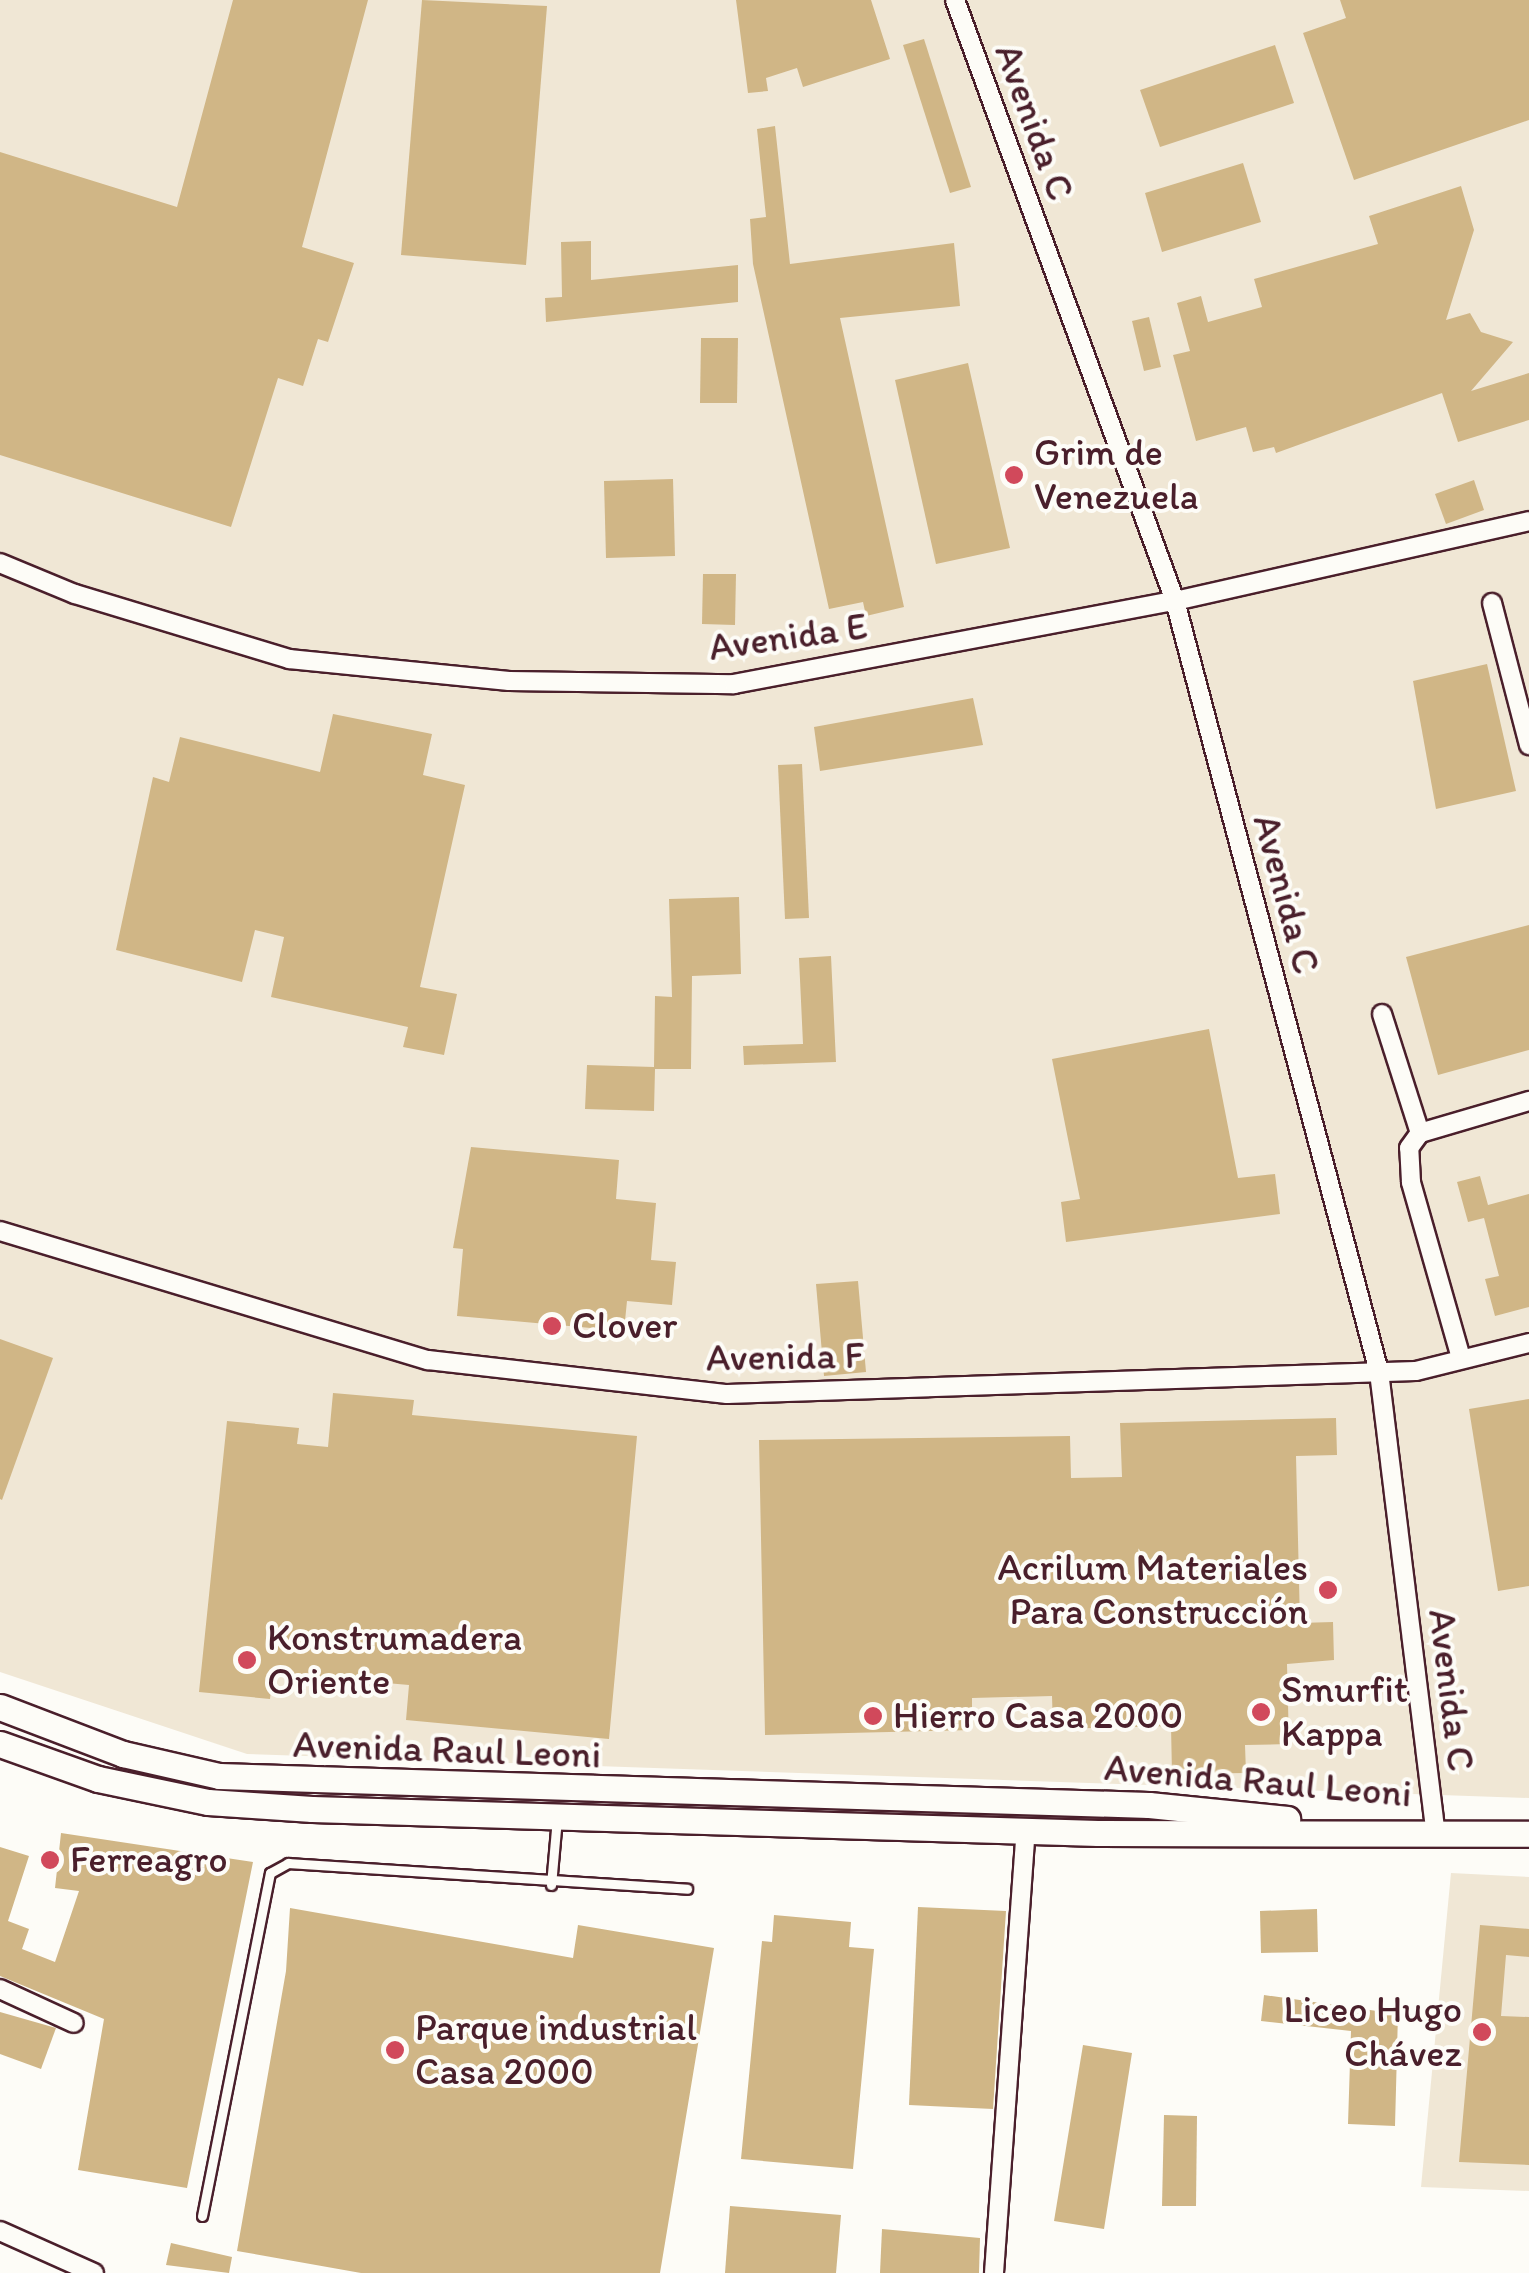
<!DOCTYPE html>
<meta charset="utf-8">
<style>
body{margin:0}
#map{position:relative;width:1529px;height:2273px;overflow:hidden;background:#fdfcf7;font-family:Itim,sans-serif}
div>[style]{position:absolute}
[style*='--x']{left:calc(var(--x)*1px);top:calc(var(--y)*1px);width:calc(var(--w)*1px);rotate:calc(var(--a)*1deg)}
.built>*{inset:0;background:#f0e7d5}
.building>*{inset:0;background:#d0b686}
.roads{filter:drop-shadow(2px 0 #4a1f2b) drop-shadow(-2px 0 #4a1f2b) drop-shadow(0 2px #4a1f2b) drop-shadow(0 -2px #4a1f2b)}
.service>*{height:9px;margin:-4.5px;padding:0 4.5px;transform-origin:4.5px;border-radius:4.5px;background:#fdfcf7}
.minor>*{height:18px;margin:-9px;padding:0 9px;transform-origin:9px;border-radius:9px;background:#fdfcf7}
.secondary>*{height:25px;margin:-12.5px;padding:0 12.5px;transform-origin:12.5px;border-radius:12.5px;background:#fdfcf7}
.dots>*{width:28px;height:28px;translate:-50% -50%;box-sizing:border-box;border:5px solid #fdfcf7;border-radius:50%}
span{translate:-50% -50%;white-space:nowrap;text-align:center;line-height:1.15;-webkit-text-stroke:8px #fdfcf7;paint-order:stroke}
.street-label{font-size:38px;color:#4a1f2b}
.poi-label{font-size:38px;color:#4a1f2b}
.left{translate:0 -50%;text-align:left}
.right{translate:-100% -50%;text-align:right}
</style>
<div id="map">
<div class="built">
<i style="clip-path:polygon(0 0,1529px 0,1529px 1798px,247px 1754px,0 1672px)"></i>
<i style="clip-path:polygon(1451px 1873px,1529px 1877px,1529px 2191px,1421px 2187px)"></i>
</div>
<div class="building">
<i style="clip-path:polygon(233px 0,368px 0,302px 247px,354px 263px,328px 342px,318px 339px,303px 386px,278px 378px,231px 527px,0 455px,0 152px,177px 207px)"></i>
<i style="clip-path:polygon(422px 0,547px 6px,526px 265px,401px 255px)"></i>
<i style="clip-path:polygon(736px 0,871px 0,890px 59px,803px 87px,797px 68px,766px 78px,768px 91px,748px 93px)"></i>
<i style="clip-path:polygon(1340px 0,1529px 0,1529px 120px,1354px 180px,1303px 33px,1346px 18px)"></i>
<i style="clip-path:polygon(924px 39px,971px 187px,950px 193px,903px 45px)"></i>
<i style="clip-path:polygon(1275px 45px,1294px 103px,1160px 147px,1140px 90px)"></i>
<i style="clip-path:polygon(775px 126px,790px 264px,954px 243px,960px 306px,840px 318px,904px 607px,866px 616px,863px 602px,829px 609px,753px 264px,750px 219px,766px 217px,757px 129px)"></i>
<i style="clip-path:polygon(1243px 163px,1261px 222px,1162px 252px,1145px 193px)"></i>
<i style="clip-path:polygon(1461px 186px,1474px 230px,1446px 320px,1470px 313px,1481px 332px,1513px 342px,1471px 391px,1529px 373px,1529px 420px,1458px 442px,1442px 393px,1276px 453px,1274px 447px,1253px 452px,1246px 427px,1196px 441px,1173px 355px,1190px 351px,1177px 303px,1201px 296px,1208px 322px,1262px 307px,1254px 279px,1378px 244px,1369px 216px)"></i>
<i style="clip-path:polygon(591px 241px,591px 280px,738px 265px,738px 302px,546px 322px,545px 298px,562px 297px,561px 242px)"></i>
<i style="clip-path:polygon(1149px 317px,1161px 367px,1144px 371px,1132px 321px)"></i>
<i style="clip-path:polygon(701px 338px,738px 338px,737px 403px,700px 403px)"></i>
<i style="clip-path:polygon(968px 363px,1010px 548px,936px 564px,895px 380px)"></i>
<i style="clip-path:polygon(673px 479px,675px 556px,606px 558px,604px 481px)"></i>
<i style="clip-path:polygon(1474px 480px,1484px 510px,1446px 524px,1435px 494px)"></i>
<i style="clip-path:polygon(703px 574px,736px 574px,735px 625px,702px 624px)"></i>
<i style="clip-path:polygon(1487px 664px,1516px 791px,1436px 809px,1413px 681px)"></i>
<i style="clip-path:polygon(973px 698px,983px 745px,820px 771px,814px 727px)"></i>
<i style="clip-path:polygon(333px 714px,432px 734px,423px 775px,465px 785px,420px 987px,457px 994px,444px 1055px,403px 1047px,408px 1027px,271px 997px,284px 937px,255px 930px,242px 982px,116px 950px,153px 777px,169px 782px,180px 737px,320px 772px)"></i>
<i style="clip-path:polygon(802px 764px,809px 918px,785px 919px,778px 765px)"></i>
<i style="clip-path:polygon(739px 897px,741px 974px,692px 976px,691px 1069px,655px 1069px,654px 1111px,585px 1109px,587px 1065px,654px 1067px,655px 996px,672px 997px,669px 899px)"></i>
<i style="clip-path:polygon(1529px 925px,1529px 1050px,1438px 1075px,1406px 957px)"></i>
<i style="clip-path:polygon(831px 956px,836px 1062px,744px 1065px,743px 1046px,803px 1044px,799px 958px)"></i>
<i style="clip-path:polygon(1209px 1029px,1238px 1178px,1275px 1174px,1280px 1214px,1066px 1242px,1061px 1202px,1080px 1199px,1052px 1059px)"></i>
<i style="clip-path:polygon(471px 1147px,619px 1160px,616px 1199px,656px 1203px,651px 1260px,676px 1262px,672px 1305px,627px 1301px,624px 1331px,457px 1316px,463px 1249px,453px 1248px)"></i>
<i style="clip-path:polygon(1480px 1176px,1488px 1205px,1529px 1194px,1529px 1307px,1495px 1316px,1485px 1279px,1499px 1276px,1484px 1218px,1468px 1222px,1457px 1182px)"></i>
<i style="clip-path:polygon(858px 1281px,866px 1372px,824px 1376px,816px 1284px)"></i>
<i style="clip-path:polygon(0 1339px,53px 1358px,2px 1500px,0 1499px)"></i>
<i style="clip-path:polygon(333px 1393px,414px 1400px,412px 1415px,637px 1436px,609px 1739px,406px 1720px,409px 1685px,273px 1673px,270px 1699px,199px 1692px,227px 1421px,299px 1428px,297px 1444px,328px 1447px)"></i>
<i style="clip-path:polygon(1529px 1399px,1529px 1586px,1498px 1591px,1469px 1409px)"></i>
<i style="clip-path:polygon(1336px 1418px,1337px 1455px,1296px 1456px,1300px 1623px,1333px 1622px,1334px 1660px,1287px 1664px,1289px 1744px,1245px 1745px,1246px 1773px,1172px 1774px,1171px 1726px,1053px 1729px,1052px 1696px,972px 1698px,972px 1730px,765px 1735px,759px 1440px,1070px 1436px,1071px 1478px,1122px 1477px,1120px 1423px)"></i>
<i style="clip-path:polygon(61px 1833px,253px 1862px,187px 2188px,78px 2170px,104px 2019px,0 1976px,0 1847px,29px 1856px,8px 1921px,29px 1929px,22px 1949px,55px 1962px,79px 1891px,55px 1888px)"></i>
<i style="clip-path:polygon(918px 1907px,1006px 1911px,993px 2109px,909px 2105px)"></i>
<i style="clip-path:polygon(290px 1908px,573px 1958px,578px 1925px,714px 1948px,660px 2273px,361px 2273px,237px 2251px,286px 1971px)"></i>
<i style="clip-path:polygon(1317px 1909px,1318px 1952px,1261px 1953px,1260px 1911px)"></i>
<i style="clip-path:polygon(774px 1915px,851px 1922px,849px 1947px,874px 1949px,853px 2169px,741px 2159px,762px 1941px,772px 1942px)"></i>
<i style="clip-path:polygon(1480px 1925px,1529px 1929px,1529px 1957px,1506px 1955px,1501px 2016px,1529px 2017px,1529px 2165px,1459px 2162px)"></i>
<i style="clip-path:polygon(1264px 1995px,1398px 2014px,1395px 2126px,1348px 2124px,1351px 2031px,1261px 2021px)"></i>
<i style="clip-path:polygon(0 2012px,56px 2028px,41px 2069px,0 2054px)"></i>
<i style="clip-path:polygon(1083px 2045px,1132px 2053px,1104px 2229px,1054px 2221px)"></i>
<i style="clip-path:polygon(1164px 2115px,1197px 2116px,1196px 2206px,1162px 2206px)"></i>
<i style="clip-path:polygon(730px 2206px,841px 2215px,836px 2273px,725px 2273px)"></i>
<i style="clip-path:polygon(882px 2229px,980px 2238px,979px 2273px,880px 2273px)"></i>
<i style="clip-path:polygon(171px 2243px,232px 2257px,229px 2273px,166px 2265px)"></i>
</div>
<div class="roads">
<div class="service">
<i style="--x:551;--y:1885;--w:67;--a:-84.9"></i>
<i style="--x:202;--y:2216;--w:350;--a:-78.8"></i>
<i style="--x:270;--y:1873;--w:21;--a:-29"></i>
<i style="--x:288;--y:1863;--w:400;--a:3.7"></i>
</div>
<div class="minor">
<i style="--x:955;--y:0;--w:640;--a:69.89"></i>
<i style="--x:1175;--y:601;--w:798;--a:75.18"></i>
<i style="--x:1379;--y:1372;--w:466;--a:83"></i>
<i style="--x:0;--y:563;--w:81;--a:22.5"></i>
<i style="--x:75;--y:594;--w:224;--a:16.9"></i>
<i style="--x:289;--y:659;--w:221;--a:5.7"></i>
<i style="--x:509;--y:681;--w:225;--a:0.8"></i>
<i style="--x:734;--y:684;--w:449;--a:-10.7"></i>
<i style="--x:1175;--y:601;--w:363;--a:-12.7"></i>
<i style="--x:1492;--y:603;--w:147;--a:75.4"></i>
<i style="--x:1382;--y:1014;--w:125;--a:72.3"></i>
<i style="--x:0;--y:1231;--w:447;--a:16.8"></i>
<i style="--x:428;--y:1360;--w:301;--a:6.5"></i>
<i style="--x:727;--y:1394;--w:689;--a:-1.91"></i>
<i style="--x:1416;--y:1371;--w:116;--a:-13.9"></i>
<i style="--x:1461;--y:1358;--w:183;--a:-105.9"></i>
<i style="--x:1411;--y:1182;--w:34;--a:-93"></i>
<i style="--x:1409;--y:1148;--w:19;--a:-54"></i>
<i style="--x:1420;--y:1133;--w:114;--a:-16.4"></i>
<i style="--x:0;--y:1989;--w:81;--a:24.7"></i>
<i style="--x:0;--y:2231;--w:103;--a:24.1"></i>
<i style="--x:994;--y:2273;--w:443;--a:-85.9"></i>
</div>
<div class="secondary">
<i style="--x:0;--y:1707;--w:132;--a:20.9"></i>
<i style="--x:123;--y:1754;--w:98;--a:12.9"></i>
<i style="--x:219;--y:1776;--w:930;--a:1.79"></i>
<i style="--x:1149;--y:1805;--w:139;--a:5.8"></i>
<i style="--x:0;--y:1744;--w:104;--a:19.7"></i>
<i style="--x:98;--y:1779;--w:112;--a:11.8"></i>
<i style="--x:208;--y:1802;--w:104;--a:3.9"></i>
<i style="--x:312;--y:1809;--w:786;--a:1.75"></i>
<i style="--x:1098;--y:1833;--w:431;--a:0.1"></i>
</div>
</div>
<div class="dots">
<i style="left:1014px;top:475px;background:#d1495b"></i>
<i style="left:552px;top:1326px;background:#d1495b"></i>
<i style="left:1328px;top:1590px;background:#d1495b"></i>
<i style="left:247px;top:1660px;background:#d1495b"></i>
<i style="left:1261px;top:1712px;background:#d1495b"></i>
<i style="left:873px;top:1716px;background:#d1495b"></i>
<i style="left:50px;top:1860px;background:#d1495b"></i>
<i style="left:1482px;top:2032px;background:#d1495b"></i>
<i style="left:395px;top:2050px;background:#d1495b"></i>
</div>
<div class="street-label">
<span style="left:1034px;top:122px;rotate:70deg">Avenida C</span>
<span style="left:788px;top:637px;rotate:-8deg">Avenida E</span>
<span style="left:1286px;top:894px;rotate:75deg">Avenida C</span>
<span style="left:785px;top:1357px;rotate:-1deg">Avenida F</span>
<span style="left:1451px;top:1690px;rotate:83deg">Avenida C</span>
<span style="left:447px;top:1750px;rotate:2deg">Avenida Raul Leoni</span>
<span style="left:1258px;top:1781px;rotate:5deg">Avenida Raul Leoni</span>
</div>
<div class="poi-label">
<span class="left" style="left:1034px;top:475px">Grim de<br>Venezuela</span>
<span class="left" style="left:572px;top:1326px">Clover</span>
<span class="right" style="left:1308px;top:1590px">Acrilum Materiales<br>Para Construcción</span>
<span class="left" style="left:267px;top:1660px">Konstrumadera<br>Oriente</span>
<span class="left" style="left:1281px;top:1712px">Smurfit<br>Kappa</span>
<span class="left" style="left:893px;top:1716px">Hierro Casa 2000</span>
<span class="left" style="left:70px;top:1860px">Ferreagro</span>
<span class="right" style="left:1462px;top:2032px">Liceo Hugo<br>Chávez</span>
<span class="left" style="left:415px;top:2050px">Parque industrial<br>Casa 2000</span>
</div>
</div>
